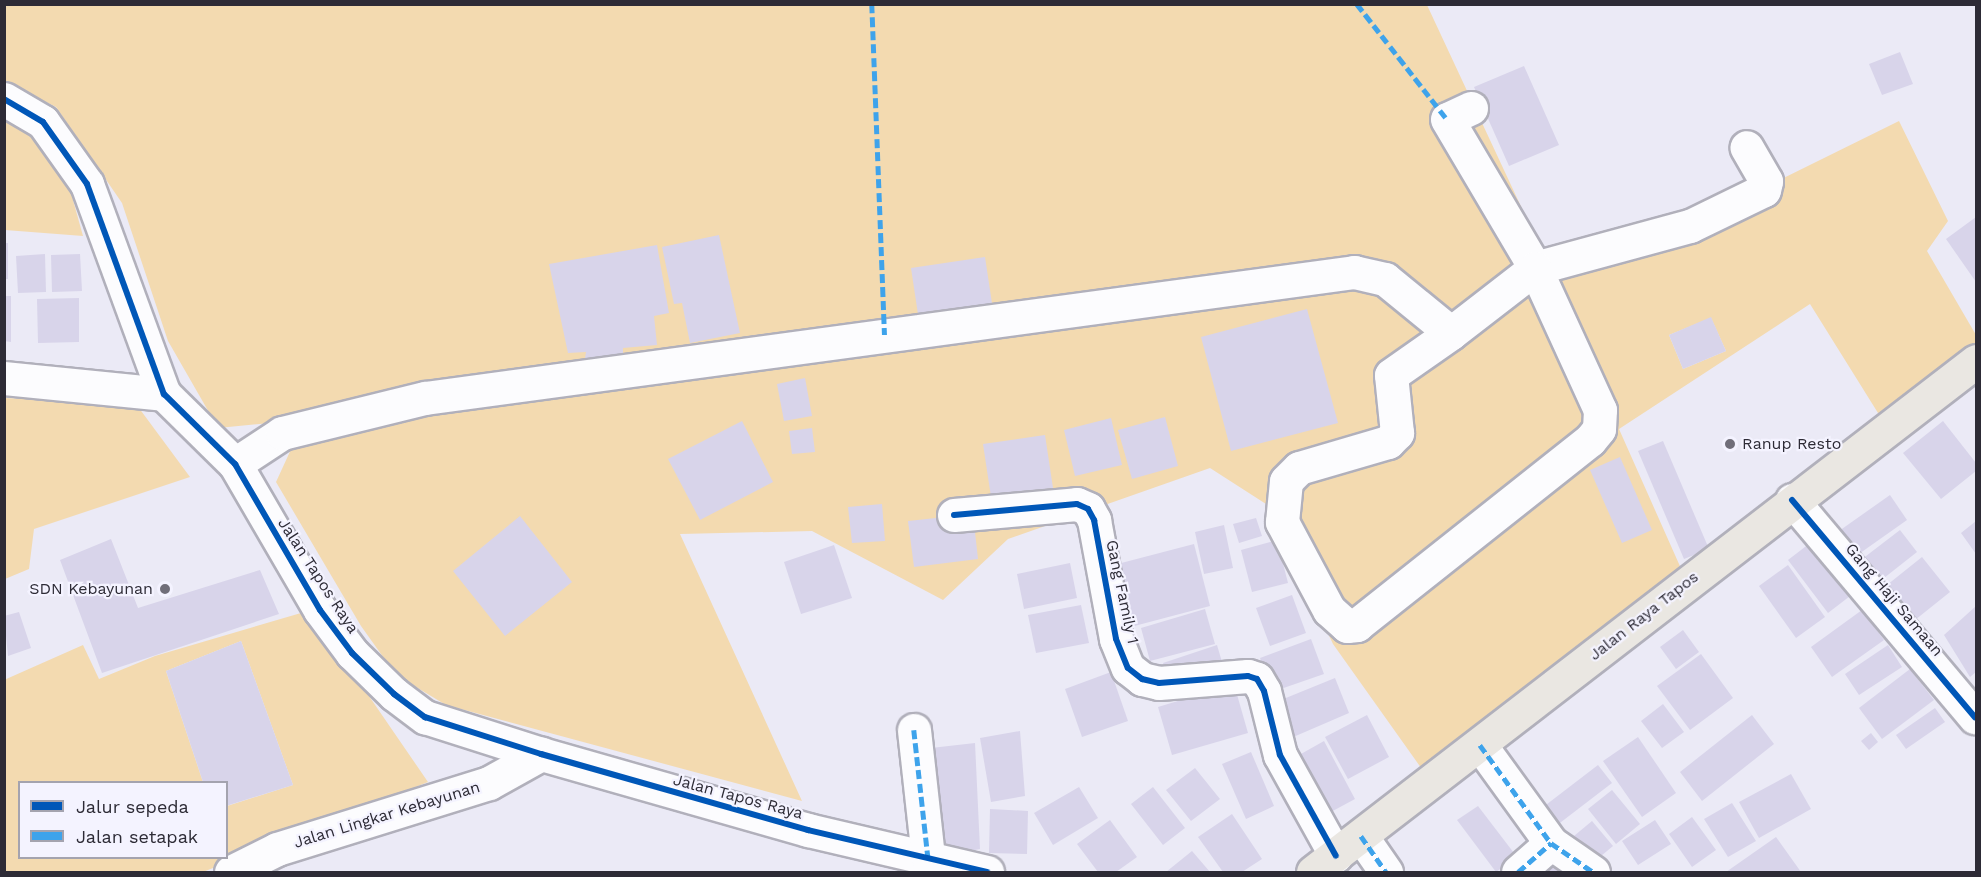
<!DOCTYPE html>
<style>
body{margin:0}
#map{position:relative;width:1981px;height:877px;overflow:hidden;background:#ebeaf6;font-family:"Work Sans",sans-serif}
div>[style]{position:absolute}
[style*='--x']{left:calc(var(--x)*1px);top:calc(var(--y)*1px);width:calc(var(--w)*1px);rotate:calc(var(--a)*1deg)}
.green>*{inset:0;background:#f3dab0}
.building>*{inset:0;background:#d8d4ea}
.roads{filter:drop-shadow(2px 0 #b1b0bb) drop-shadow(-2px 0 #b1b0bb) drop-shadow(0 2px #b1b0bb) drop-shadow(0 -2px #b1b0bb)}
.minor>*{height:33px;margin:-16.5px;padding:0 16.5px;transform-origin:16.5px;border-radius:16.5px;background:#fcfcfe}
.major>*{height:33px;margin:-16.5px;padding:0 16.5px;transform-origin:16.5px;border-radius:16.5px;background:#eae7e2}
.quiet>*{height:4.5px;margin-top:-2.25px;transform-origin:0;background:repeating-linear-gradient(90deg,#3ea3eb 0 9px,transparent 0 13.5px)}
.cycleway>*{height:6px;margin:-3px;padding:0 3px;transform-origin:3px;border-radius:3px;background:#0057b8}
.dots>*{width:16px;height:16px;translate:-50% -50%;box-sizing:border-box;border:3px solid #f4f3ff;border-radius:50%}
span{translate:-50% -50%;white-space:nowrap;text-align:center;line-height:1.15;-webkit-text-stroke:4.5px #f4f3ff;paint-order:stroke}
.poi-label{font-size:16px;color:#2d2b36}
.left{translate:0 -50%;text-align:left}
.right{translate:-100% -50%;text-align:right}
.street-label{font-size:16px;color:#2d2b36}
.frame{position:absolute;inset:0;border:6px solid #2d2b36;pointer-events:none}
.legend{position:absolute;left:18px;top:781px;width:210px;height:78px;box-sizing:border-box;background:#f4f3ff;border:2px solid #a4a3af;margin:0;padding:8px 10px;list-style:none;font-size:18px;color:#2d2b36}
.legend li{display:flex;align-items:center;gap:12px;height:30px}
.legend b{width:30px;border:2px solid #a4a3af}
</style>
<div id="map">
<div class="green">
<i style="clip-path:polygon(evenodd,4px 5px,1427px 5px,1546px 260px,1741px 199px,1899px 121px,1948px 221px,1927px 251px,1976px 335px,1976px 344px,1883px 421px,1810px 304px,1619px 429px,1683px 573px,1424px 772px,1333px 644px,1266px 504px,1210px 468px,1008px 539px,943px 600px,812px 531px,680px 534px,802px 801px,446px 705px,396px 675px,361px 626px,276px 482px,293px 445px,270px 423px,218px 428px,168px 341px,122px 203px,56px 107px,5px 82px,4px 5px,1711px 318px,1726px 351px,1683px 369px,1669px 335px,1711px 318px)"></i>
<i style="clip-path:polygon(4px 118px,31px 137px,68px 182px,83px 236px,5px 230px)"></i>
<i style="clip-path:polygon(5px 398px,136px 404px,190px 477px,34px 529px,29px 569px,5px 579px)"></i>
<i style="clip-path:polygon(evenodd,301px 613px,360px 683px,428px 782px,203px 872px,5px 872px,4px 680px,83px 645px,99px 679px,155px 656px,301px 613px,241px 641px,293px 785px,227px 806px,226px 858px,20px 858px,20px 782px,203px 782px,166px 671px,241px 641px)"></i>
</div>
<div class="building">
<i style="clip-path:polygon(1900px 52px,1913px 84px,1882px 95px,1869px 64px)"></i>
<i style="clip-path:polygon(1524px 66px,1559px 145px,1509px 166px,1474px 87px)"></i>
<i style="clip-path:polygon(1976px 217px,1976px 282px,1946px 239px)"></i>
<i style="clip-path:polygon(719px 235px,740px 333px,690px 343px,682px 303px,674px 304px,662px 247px)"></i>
<i style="clip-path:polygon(4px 243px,8px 243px,8px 279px,4px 279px)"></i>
<i style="clip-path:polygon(657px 245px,669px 313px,654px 316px,657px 345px,623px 348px,623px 359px,585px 358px,586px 352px,568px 353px,549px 264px)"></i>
<i style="clip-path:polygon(45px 254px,46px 292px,18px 293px,16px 256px)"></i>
<i style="clip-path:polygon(80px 254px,82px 291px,52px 292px,51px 255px)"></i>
<i style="clip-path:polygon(985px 257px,993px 310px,919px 321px,911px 268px)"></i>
<i style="clip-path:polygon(4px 296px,11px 296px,11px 342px,4px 341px)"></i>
<i style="clip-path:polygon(79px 298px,79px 342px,38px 343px,37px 299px)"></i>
<i style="clip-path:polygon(1307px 309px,1338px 423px,1231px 451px,1201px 337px)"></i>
<i style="clip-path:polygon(1711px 317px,1726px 351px,1683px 369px,1669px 335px)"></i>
<i style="clip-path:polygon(805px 378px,812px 416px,784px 421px,777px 384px)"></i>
<i style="clip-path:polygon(1165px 417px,1178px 466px,1132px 479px,1118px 430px)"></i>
<i style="clip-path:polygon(1111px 418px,1122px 465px,1075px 476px,1064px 430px)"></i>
<i style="clip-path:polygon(742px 421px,773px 482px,700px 520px,668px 459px)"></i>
<i style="clip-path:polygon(1943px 421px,1976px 463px,1976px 471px,1941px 499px,1903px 453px)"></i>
<i style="clip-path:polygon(812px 428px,815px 452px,792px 454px,789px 431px)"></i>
<i style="clip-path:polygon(1045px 435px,1053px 488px,991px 497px,983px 444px)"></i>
<i style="clip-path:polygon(1663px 441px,1709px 549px,1684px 559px,1638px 451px)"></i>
<i style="clip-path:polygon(1620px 457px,1652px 530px,1622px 543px,1590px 470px)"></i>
<i style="clip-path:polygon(1890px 495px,1907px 520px,1856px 556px,1839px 531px)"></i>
<i style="clip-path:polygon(882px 504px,885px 541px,852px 543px,848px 507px)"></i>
<i style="clip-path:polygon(973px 514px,978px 559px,914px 567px,908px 521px)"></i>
<i style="clip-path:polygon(520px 516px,572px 582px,505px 636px,453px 571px)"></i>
<i style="clip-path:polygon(1256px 518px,1262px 536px,1239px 543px,1233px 524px)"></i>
<i style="clip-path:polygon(1976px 521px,1976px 554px,1961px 533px)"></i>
<i style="clip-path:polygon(1224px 525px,1233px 568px,1204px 574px,1195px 532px)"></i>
<i style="clip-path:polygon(1900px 530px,1917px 552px,1870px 589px,1853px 566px)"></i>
<i style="clip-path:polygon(111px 539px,138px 608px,260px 570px,279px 614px,102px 673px,60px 560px)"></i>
<i style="clip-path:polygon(1277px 540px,1288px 583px,1252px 592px,1241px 550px)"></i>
<i style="clip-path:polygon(1814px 540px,1854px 593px,1828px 613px,1788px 560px)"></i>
<i style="clip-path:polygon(1194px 544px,1210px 606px,1123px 629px,1106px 567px)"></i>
<i style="clip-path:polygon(834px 545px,852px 598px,801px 614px,784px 562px)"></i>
<i style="clip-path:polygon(1922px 557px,1950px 592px,1915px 620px,1887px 585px)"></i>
<i style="clip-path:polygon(1070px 563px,1077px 598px,1024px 609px,1017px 574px)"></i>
<i style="clip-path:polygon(1788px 565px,1825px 617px,1796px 638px,1759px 586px)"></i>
<i style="clip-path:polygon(1292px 595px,1306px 633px,1270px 646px,1256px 608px)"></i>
<i style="clip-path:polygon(1081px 605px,1089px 643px,1036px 653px,1028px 615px)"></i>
<i style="clip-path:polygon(1976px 606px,1976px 672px,1970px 677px,1944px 635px)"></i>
<i style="clip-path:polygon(1205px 609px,1215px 644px,1150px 661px,1141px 628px)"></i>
<i style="clip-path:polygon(1862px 610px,1884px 640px,1832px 677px,1811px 647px)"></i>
<i style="clip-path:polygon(19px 612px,31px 648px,8px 656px,4px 616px)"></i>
<i style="clip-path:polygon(1683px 630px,1699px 652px,1676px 669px,1660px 647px)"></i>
<i style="clip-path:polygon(1311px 639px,1324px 674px,1272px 692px,1260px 658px)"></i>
<i style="clip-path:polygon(241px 641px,293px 785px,226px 806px,226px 782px,203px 782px,166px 671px)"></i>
<i style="clip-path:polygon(1217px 645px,1222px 662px,1169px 680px,1163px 663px)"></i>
<i style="clip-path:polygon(1888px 645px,1902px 667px,1859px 695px,1845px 674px)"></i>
<i style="clip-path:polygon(1701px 654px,1733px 698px,1690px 730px,1657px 686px)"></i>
<i style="clip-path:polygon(1910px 669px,1934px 700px,1882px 739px,1859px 708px)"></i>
<i style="clip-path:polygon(1111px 672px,1128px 721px,1082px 737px,1065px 689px)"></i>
<i style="clip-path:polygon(1335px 678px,1349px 713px,1291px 738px,1276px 702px)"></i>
<i style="clip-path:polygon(1234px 684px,1248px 733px,1172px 755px,1158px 707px)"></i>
<i style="clip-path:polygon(1663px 704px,1684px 732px,1662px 748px,1641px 721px)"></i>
<i style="clip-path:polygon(1935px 708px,1945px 722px,1906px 749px,1896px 735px)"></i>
<i style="clip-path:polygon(1367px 715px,1389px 757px,1348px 779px,1325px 737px)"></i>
<i style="clip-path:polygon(1752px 715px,1774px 744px,1702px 801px,1680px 772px)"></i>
<i style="clip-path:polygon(1020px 731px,1025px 796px,991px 802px,980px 738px)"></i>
<i style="clip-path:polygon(1871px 733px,1878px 742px,1869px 750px,1861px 741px)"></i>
<i style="clip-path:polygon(1638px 737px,1676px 793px,1642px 817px,1603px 761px)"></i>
<i style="clip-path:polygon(1324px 741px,1355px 799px,1316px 820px,1285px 763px)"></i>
<i style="clip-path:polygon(975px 743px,980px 849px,947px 855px,931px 748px)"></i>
<i style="clip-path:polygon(1251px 752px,1274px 806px,1246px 819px,1222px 764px)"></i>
<i style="clip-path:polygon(1598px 765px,1612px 783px,1552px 829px,1538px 811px)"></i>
<i style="clip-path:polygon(1195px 768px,1220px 799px,1191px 821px,1166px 790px)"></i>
<i style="clip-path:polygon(1791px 774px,1811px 809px,1759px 838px,1739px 802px)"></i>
<i style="clip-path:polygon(1079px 787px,1098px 818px,1053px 845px,1034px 813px)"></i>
<i style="clip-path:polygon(1153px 787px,1185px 828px,1163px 845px,1131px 804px)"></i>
<i style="clip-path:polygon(1612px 790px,1640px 824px,1616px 844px,1588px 809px)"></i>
<i style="clip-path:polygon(1732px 803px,1756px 841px,1728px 857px,1704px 819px)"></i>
<i style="clip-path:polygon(1478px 806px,1517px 857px,1496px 872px,1457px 820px)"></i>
<i style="clip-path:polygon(990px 809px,1028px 811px,1027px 854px,989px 853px)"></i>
<i style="clip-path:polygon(1232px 814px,1262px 859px,1242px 872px,1223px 872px,1198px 837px)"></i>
<i style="clip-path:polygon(1692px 817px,1716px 850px,1692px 867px,1669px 834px)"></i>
<i style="clip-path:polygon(1110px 820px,1137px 857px,1116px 872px,1098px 872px,1077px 844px)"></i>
<i style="clip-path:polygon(1655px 820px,1671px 844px,1638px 865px,1622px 841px)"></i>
<i style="clip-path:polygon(1592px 821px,1613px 846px,1595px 861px,1574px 836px)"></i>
<i style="clip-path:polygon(1776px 837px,1801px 872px,1726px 872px)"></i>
<i style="clip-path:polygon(1192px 851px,1210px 872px,1166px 872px)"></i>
<i style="clip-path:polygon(1558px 859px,1569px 872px,1541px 872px)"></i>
</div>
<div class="roads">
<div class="minor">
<i style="--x:4;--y:99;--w:45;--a:30.5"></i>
<i style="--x:43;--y:122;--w:76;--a:54.6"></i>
<i style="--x:87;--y:184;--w:224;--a:69.9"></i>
<i style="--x:164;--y:394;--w:100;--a:44.6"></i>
<i style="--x:235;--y:464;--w:169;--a:59.8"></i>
<i style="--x:320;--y:610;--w:54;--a:53.3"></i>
<i style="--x:352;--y:653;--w:59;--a:44.3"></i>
<i style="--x:394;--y:694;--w:39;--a:37"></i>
<i style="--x:425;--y:717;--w:122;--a:17.7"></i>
<i style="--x:541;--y:754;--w:278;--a:15.9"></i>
<i style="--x:808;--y:830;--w:184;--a:13.2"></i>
<i style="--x:1471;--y:108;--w:26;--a:155"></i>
<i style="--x:1447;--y:119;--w:173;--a:59.4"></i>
<i style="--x:1535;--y:268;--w:161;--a:-15.2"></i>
<i style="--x:1690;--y:226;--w:82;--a:-25.9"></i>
<i style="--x:1764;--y:190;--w:9;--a:-77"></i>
<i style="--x:1766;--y:181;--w:39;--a:-120"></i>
<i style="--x:4;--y:378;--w:161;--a:5.7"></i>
<i style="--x:235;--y:464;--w:56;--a:-33.4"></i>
<i style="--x:282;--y:433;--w:147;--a:-13.8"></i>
<i style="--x:425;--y:398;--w:938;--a:-7.72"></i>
<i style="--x:1354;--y:272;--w:32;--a:13"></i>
<i style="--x:1385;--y:279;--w:85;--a:39.3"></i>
<i style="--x:1451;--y:333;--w:106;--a:-37.7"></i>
<i style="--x:1535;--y:268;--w:156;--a:65.4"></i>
<i style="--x:1600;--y:410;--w:19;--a:93"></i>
<i style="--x:1599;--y:429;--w:14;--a:129"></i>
<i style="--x:1590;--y:440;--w:298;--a:141.6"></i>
<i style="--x:1357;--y:625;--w:10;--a:174"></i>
<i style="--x:1347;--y:626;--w:24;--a:-138"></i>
<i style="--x:1329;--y:610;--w:100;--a:-118.1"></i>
<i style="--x:1282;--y:522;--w:41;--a:-84.4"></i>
<i style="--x:1286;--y:481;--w:18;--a:-45"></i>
<i style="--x:1299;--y:468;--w:93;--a:-16.3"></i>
<i style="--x:1388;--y:442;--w:13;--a:-45"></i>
<i style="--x:1397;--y:433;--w:58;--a:-95.9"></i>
<i style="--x:1391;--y:375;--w:73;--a:-35"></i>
<i style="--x:1792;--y:500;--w:284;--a:49.9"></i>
<i style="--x:954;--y:515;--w:123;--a:-5.1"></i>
<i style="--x:1077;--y:504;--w:12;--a:24"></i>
<i style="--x:1088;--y:509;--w:13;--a:61"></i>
<i style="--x:1094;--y:520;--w:121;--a:79.5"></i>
<i style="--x:1116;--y:639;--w:31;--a:68"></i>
<i style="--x:1128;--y:668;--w:18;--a:38"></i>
<i style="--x:1142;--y:679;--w:17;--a:13"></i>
<i style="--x:1159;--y:683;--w:89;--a:-4.5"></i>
<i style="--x:1248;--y:676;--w:9;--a:18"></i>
<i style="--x:1257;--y:679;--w:14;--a:60"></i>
<i style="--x:1264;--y:691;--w:66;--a:76"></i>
<i style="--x:1280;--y:755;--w:115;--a:61"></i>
<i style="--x:914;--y:730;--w:128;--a:83.7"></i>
<i style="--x:1480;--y:745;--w:121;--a:54.1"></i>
<i style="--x:1551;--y:843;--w:51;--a:34.6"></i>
<i style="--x:1361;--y:836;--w:44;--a:55.2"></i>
<i style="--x:231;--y:872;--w:51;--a:-26.6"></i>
<i style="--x:277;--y:849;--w:222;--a:-17.3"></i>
<i style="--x:489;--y:783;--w:60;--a:-29.1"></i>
<i style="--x:1518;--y:872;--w:44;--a:-41.3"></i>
</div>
<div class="major">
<i style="--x:1313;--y:872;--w:837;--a:-37.62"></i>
</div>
</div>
<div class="quiet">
<i style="--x:872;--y:4;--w:331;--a:87.8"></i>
<i style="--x:1357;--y:4;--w:146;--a:52"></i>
<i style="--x:914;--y:730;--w:128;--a:83.7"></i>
<i style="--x:1480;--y:745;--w:121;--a:54.1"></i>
<i style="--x:1551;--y:843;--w:51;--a:34.6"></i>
<i style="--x:1361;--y:836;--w:44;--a:55.2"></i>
<i style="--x:1518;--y:872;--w:44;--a:-41.3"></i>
</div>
<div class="cycleway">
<i style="--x:4;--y:99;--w:45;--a:30.5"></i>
<i style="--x:43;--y:122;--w:76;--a:54.6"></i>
<i style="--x:87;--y:184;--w:224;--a:69.9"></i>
<i style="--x:164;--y:394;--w:100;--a:44.6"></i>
<i style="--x:235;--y:464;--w:169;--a:59.8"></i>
<i style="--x:320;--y:610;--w:54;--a:53.3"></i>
<i style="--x:352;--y:653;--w:59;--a:44.3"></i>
<i style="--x:394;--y:694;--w:39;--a:37"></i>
<i style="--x:425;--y:717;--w:122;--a:17.7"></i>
<i style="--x:541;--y:754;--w:278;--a:15.9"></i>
<i style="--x:808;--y:830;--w:184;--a:13.2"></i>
<i style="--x:1792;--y:500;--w:284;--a:49.9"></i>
<i style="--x:954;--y:515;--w:123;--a:-5.1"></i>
<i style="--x:1077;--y:504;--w:12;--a:24"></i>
<i style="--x:1088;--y:509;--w:13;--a:61"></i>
<i style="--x:1094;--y:520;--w:121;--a:79.5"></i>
<i style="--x:1116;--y:639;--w:31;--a:68"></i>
<i style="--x:1128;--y:668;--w:18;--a:38"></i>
<i style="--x:1142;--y:679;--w:17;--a:13"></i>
<i style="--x:1159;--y:683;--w:89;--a:-4.5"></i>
<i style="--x:1248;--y:676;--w:9;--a:18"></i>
<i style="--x:1257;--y:679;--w:14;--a:60"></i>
<i style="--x:1264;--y:691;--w:66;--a:76"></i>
<i style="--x:1280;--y:755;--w:115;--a:61"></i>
</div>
<div class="dots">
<i style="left:1730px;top:444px;background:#706e79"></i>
<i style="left:165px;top:589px;background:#706e79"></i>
</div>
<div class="poi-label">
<span class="left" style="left:1742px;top:444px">Ranup Resto</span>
<span class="right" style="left:153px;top:589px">SDN Kebayunan</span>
</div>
<div class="street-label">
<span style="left:318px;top:576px;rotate:57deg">Jalan Tapos Raya</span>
<span style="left:1122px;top:592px;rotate:78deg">Gang Family 1</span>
<span style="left:1894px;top:600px;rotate:50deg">Gang Haji Samaan</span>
<span style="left:1644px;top:616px;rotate:-38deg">Jalan Raya Tapos</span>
<span style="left:738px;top:797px;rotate:15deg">Jalan Tapos Raya</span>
<span style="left:387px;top:815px;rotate:-17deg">Jalan Lingkar Kebayunan</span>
</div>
<div class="frame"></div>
<ul class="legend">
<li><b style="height:8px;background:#0057b8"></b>Jalur sepeda</li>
<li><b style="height:8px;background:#3ea3eb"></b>Jalan setapak</li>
</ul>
</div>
